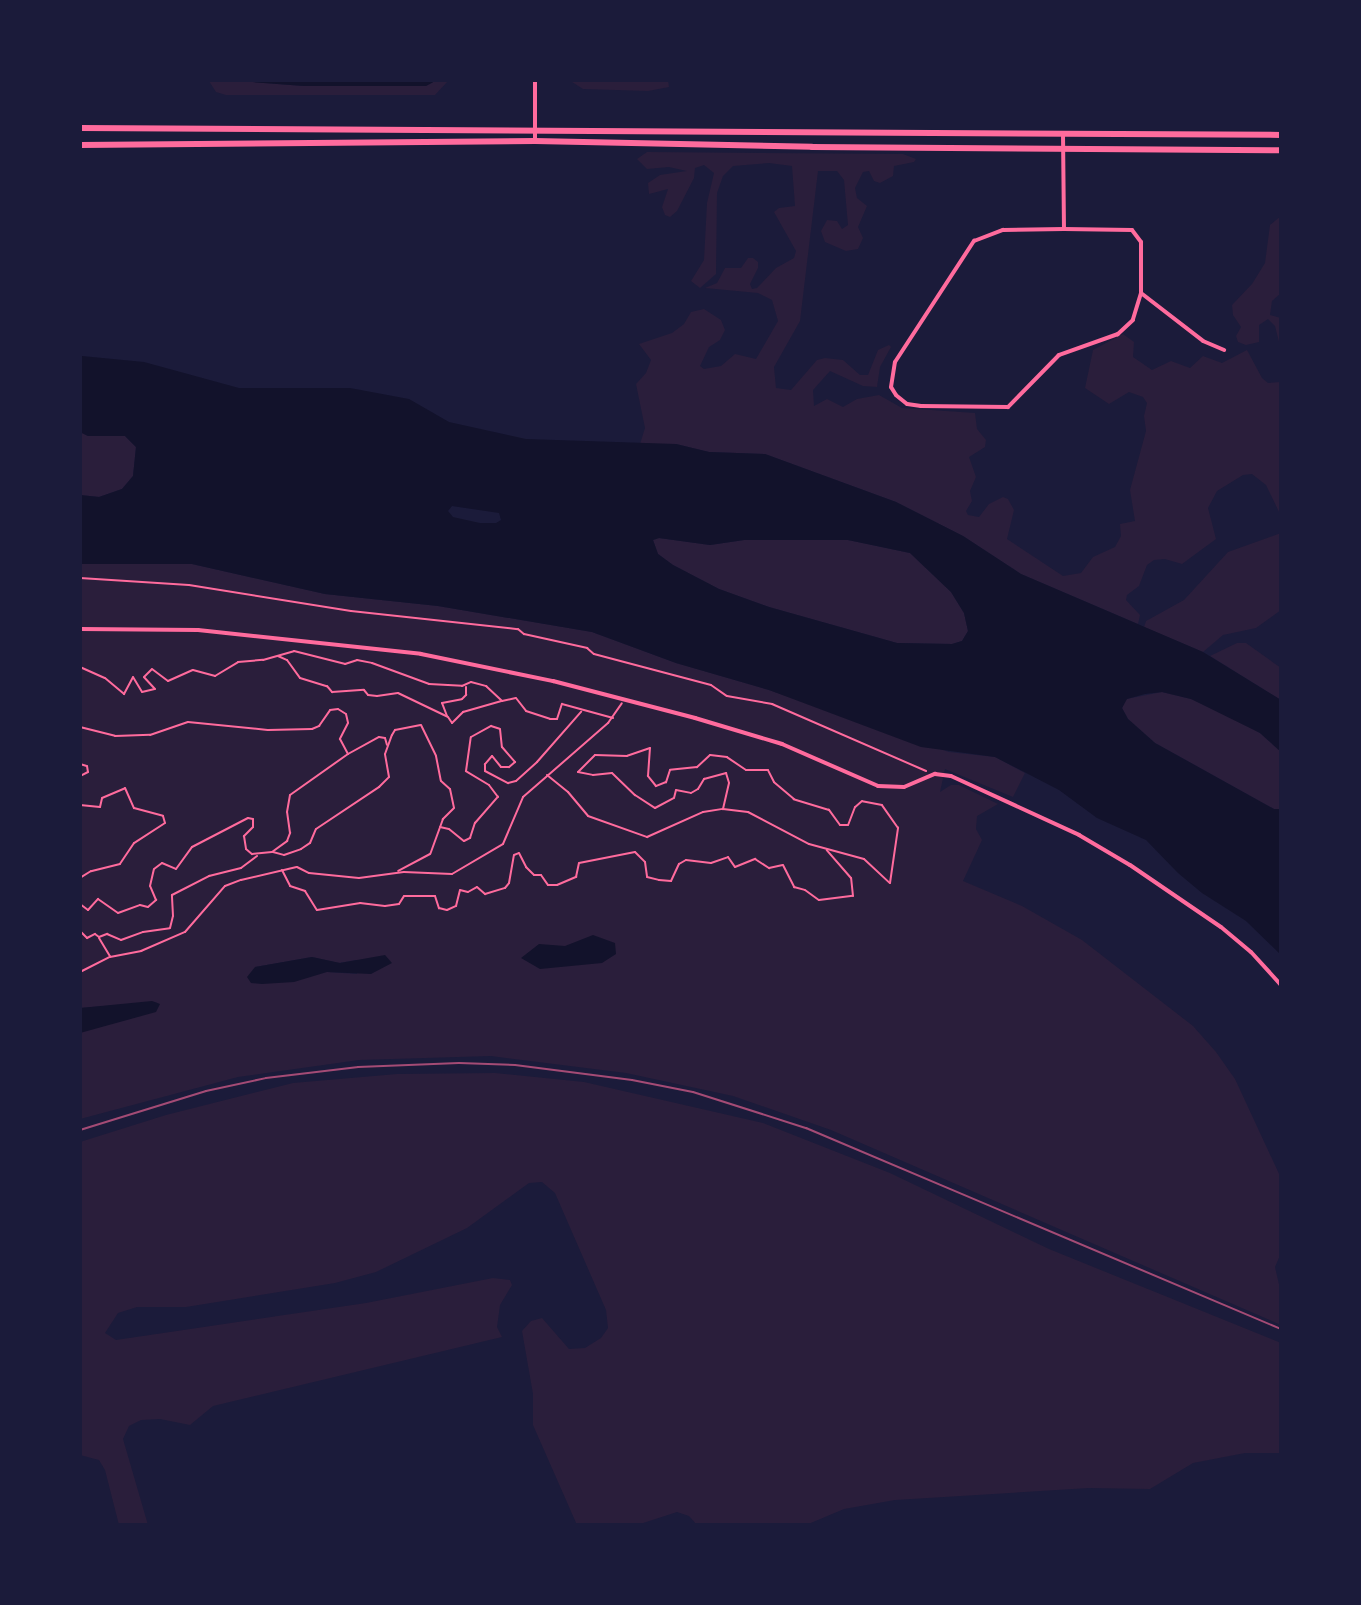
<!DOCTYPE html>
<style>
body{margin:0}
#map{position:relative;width:1361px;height:1605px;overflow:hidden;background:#1b1b3a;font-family:Mulish,sans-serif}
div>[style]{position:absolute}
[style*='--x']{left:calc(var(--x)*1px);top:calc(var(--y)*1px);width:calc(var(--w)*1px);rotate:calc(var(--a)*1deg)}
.green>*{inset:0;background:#2a1e3b}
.water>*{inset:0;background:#12122b}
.path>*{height:2px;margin:-1px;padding:0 1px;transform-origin:1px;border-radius:1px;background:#ff6b9d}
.minor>*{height:4px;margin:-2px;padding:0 2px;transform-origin:2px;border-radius:2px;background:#ff6b9d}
.primary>*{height:6px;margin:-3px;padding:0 3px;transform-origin:3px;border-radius:3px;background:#ff6b9d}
.rail>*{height:2px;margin:-1px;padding:0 1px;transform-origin:1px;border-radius:1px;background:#a44b75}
span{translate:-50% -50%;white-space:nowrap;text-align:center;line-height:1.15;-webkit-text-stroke:6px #1b1b3a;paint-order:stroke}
.frame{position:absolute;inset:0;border:82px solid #1b1b3a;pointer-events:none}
</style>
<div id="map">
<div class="green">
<i style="clip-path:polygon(226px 80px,304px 86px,426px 86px,437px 80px,449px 80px,435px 95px,226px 95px,216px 92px,209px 81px)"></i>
<i style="clip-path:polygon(569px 80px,668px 80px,669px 87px,648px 91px,583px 89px)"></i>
<i style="clip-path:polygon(647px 152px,903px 154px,916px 159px,914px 162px,894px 166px,893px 176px,880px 183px,874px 181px,869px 171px,863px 172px,855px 188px,857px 198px,867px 206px,858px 227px,863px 238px,858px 249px,846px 251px,825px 242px,821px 231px,827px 220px,837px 221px,842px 229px,848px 225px,844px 180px,837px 171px,818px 171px,800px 321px,774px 367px,776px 388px,791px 390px,817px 360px,825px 358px,843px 360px,860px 375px,868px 375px,878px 350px,889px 345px,891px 347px,880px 367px,877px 387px,863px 386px,830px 371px,813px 390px,814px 406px,827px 399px,843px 407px,857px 399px,879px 395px,902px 408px,975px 413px,977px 429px,986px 440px,985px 447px,969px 457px,976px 477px,970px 491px,972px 501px,966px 511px,968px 515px,979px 517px,989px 504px,1003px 497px,1008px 499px,1014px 510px,1007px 539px,1063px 576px,1081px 573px,1093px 557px,1115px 547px,1121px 536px,1120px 524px,1135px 521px,1130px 490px,1146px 431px,1144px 416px,1147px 403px,1143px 397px,1129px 392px,1109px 404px,1085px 388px,1093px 350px,1123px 334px,1134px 342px,1133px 357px,1152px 370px,1171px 361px,1190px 368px,1203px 356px,1222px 363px,1247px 350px,1262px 378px,1268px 383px,1281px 382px,1281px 516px,1266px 485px,1252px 474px,1243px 475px,1217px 491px,1208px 508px,1216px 539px,1182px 564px,1165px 559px,1154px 560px,1147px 565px,1139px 586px,1127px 595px,1126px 600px,1140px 615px,1138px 624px,1021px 574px,963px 536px,896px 502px,765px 454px,709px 452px,676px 444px,640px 444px,645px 428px,636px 384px,646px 373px,651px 360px,639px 344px,672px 333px,684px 324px,691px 312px,704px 309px,721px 320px,725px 330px,720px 340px,709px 347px,700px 366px,704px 369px,721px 366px,735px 354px,756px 359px,778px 321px,772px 300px,758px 293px,705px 288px,717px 283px,725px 268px,741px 268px,748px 258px,753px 258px,758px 262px,758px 268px,750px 284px,752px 289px,757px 288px,776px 268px,794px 258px,796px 251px,774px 212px,779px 208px,795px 206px,792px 166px,769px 163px,733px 166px,723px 176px,717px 193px,716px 274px,700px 288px,691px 281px,704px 260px,707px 203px,714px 173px,704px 165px,695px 168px,694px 178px,677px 211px,670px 217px,665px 215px,662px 207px,668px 189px,649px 194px,648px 183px,660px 175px,687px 171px,669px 167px,647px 169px,637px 159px)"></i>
<i style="clip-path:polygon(1281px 216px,1281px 293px,1272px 301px,1270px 315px,1281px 318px,1281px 350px,1275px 326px,1268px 319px,1259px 325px,1259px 342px,1246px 345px,1238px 342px,1236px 336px,1241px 327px,1233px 315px,1232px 305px,1252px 284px,1265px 263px,1270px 225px)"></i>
<i style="clip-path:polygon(80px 432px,88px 436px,125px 436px,136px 447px,133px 476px,122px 489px,99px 497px,80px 495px)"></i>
<i style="clip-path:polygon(1281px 533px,1281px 610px,1256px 628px,1223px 635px,1203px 652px,1144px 627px,1146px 621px,1184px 600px,1228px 552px)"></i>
<i style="clip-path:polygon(659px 538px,710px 545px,744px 540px,848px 540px,910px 553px,951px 592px,964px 613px,968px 631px,962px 641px,952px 644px,897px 643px,769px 607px,719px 589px,673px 565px,658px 554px,653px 540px)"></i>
<i style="clip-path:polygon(evenodd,80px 564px,192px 564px,325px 594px,438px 606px,592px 632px,676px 663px,769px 690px,949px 752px,995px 757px,1025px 773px,1013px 797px,945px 769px,940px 792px,951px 785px,959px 785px,998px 804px,977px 816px,976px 829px,982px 840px,963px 881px,1022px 906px,1082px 940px,1193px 1026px,1216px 1052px,1235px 1079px,1281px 1178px,1281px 1253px,1275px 1267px,1281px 1293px,1281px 1325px,831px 1130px,733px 1096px,626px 1073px,491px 1056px,359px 1060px,238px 1077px,80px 1119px,80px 1033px,157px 1002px,80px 1008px,80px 564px,312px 957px,339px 963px,356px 960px,357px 974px,255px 967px,312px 957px)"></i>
<i style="clip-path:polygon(1237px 643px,1246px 643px,1281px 668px,1281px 700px,1210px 656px)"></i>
<i style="clip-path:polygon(1162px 692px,1191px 699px,1231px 716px,1260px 733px,1279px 750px,1281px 809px,1274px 809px,1155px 743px,1128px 719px,1122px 708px,1126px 699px)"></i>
<i style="clip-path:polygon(495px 1073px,584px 1082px,763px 1123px,890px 1173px,1049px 1249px,1281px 1343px,1281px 1453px,1245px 1453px,1193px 1463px,1150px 1489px,1089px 1488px,895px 1500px,844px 1509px,806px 1525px,697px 1525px,689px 1516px,677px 1512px,637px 1525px,577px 1525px,533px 1425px,533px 1394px,522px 1331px,531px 1321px,542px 1318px,569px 1349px,585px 1348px,601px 1338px,608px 1328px,606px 1310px,555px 1193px,542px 1182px,529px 1183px,467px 1228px,376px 1272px,335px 1283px,186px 1307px,137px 1307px,118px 1313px,105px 1333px,116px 1340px,366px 1303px,493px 1278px,510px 1280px,512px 1285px,500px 1305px,497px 1327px,502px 1337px,213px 1406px,190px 1425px,160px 1419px,141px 1420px,129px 1426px,123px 1439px,148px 1525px,119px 1525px,105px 1470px,99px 1460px,80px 1455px,80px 1142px,166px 1115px,293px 1083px,397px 1074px)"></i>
</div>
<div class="water">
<i style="clip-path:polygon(226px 80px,437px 80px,426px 86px,304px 86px)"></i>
<i style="clip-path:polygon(evenodd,82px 356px,144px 362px,239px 388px,350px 388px,409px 399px,449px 422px,526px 439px,676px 444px,709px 452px,765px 454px,896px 502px,963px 536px,1021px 574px,1203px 652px,1281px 700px,1281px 752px,1260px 733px,1191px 699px,1162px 692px,1145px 694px,1127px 699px,1122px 708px,1128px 719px,1155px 743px,1274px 809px,1281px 809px,1281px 955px,1246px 921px,1202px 893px,1178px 873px,1146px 840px,1097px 818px,1059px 790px,995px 757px,921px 747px,769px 690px,676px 663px,592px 632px,438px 606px,325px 594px,192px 564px,80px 564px,80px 495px,99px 497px,122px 489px,133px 476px,136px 447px,125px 436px,88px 436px,80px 432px,82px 356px,452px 506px,499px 513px,501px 520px,496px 523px,480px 523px,453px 517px,448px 511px,452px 506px,82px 356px,659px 538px,710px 545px,744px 540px,848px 540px,910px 553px,951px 592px,964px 613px,968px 631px,962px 641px,952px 644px,897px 643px,769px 607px,719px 589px,673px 565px,658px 554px,653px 540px,659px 538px)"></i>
<i style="clip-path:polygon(593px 935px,615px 943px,616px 954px,602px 963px,540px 969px,521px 958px,539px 944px,565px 946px)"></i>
<i style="clip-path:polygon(385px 955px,392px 963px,371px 974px,327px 972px,294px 982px,262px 984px,251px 983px,247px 977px,255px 967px,312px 957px,340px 963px)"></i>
<i style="clip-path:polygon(152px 1001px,160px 1004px,156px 1012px,80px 1033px,80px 1008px)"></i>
</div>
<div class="path">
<i style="--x:80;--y:578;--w:109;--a:3.7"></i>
<i style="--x:189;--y:585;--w:164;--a:9.1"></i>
<i style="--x:351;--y:611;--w:168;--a:6.2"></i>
<i style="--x:518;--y:629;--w:8;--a:40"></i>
<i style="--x:524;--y:634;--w:65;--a:12.5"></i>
<i style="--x:587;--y:648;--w:9;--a:41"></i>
<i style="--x:594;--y:654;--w:121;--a:14.8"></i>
<i style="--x:711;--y:685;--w:19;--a:35"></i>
<i style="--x:727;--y:696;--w:46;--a:10.1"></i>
<i style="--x:772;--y:704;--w:168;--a:23.5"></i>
<i style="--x:278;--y:656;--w:10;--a:24"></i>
<i style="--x:287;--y:660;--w:22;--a:54"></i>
<i style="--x:300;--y:678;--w:28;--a:17"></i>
<i style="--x:327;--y:686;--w:8;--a:50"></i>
<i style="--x:332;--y:692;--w:32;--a:-4"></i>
<i style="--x:364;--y:690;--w:6;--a:51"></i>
<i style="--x:368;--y:695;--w:9;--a:6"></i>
<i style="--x:377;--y:696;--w:21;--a:-8"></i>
<i style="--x:398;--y:693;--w:55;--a:25.6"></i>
<i style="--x:448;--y:717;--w:7;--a:56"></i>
<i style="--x:452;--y:723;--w:16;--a:-45"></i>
<i style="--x:463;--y:712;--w:40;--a:-16"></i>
<i style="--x:80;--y:667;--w:27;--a:24"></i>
<i style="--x:105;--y:678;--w:25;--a:40"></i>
<i style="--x:124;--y:694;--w:19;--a:-62"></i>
<i style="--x:133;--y:677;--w:17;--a:59"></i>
<i style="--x:142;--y:692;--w:13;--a:-13"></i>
<i style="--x:155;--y:689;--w:16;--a:-133"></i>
<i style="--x:144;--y:677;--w:11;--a:-45"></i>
<i style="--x:152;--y:669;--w:20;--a:37"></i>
<i style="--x:168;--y:681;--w:27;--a:-24"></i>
<i style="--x:193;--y:670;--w:23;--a:15"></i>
<i style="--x:215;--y:676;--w:27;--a:-31"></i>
<i style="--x:238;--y:662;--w:25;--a:-5"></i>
<i style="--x:263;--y:660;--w:32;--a:-16"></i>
<i style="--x:294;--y:651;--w:53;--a:14.3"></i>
<i style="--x:345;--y:664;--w:13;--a:-18"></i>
<i style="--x:357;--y:660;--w:15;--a:11"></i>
<i style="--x:372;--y:663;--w:61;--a:20.2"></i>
<i style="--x:429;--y:684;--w:33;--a:3"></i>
<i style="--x:462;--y:686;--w:10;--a:-24"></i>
<i style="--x:471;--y:682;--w:16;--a:15"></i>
<i style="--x:486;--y:686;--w:22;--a:43"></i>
<i style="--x:502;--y:701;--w:14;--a:-12"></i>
<i style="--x:516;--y:698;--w:16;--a:52"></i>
<i style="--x:526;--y:711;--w:25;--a:18"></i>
<i style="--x:550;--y:719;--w:7;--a:0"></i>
<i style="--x:557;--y:719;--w:16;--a:-72"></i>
<i style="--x:562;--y:704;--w:53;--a:15.4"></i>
<i style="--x:447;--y:716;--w:14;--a:-111"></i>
<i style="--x:442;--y:703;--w:20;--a:-11"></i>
<i style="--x:462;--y:699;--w:6;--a:-45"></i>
<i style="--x:466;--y:695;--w:8;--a:-90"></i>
<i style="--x:80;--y:727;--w:36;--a:14"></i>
<i style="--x:115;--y:736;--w:35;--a:-2"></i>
<i style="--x:150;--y:735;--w:40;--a:-18.9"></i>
<i style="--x:188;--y:722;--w:80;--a:5.7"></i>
<i style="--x:268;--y:730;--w:44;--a:-1.3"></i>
<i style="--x:312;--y:729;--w:8;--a:-23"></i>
<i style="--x:319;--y:726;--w:19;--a:-55"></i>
<i style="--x:330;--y:710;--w:8;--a:-7"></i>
<i style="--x:338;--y:709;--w:9;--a:32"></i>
<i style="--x:346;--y:714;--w:9;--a:77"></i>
<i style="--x:348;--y:723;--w:18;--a:117"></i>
<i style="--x:340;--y:739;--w:17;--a:62"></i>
<i style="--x:348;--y:754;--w:35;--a:-29"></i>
<i style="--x:379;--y:737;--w:6;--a:9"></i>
<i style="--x:385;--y:738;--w:7;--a:74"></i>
<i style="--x:80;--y:764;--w:7;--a:16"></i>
<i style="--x:87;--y:766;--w:6;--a:81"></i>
<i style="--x:88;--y:772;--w:9;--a:153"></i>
<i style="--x:547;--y:775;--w:27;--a:39"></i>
<i style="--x:568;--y:792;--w:31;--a:50"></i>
<i style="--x:588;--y:816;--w:63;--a:19.6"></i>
<i style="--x:647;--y:837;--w:61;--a:-24.1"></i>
<i style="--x:703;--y:812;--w:20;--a:-9"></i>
<i style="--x:723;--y:809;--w:25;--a:7"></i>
<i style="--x:748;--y:812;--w:69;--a:27.7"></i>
<i style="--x:809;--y:844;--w:57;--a:15.3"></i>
<i style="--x:864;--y:859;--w:35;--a:43"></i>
<i style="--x:890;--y:883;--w:56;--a:-81.7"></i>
<i style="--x:898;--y:828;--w:28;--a:-125"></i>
<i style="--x:882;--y:805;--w:20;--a:-169"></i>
<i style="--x:862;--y:801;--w:9;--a:139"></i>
<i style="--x:855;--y:807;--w:19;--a:111"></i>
<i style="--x:848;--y:825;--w:8;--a:180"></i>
<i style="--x:840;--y:825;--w:19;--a:-126"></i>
<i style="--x:829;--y:810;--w:37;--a:-163"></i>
<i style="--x:794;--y:799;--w:26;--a:-140"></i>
<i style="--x:774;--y:782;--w:13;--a:-117"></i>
<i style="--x:768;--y:770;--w:22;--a:180"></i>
<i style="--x:746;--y:770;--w:23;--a:-146"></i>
<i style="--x:727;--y:757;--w:17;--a:-173"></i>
<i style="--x:710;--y:755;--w:18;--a:137"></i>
<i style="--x:697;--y:767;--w:27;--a:174"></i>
<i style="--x:670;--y:770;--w:13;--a:108"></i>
<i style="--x:666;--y:782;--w:11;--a:158"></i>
<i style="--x:656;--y:786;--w:13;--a:-129"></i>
<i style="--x:648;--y:776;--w:28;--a:-86"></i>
<i style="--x:650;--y:748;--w:24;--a:161"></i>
<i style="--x:627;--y:756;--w:32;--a:-178"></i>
<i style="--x:595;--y:755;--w:24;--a:135"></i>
<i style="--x:578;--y:772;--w:15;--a:11"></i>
<i style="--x:593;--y:775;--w:19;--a:-6"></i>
<i style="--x:612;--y:773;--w:32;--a:44"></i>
<i style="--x:635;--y:795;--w:24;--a:33"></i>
<i style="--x:655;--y:808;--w:21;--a:-28"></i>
<i style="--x:674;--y:798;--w:8;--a:-76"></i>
<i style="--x:676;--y:790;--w:15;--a:11"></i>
<i style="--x:691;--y:793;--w:8;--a:-30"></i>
<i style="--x:698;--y:789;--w:12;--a:-59"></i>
<i style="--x:704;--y:779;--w:23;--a:-15"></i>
<i style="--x:726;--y:773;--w:10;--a:73"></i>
<i style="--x:729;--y:783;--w:27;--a:103"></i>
<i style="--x:80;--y:805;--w:20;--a:6"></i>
<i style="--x:100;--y:807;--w:9;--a:-77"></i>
<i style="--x:102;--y:798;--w:25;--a:-23"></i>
<i style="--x:125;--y:788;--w:22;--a:66"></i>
<i style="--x:134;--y:808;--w:30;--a:15"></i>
<i style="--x:163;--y:816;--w:7;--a:74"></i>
<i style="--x:165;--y:823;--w:37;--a:147"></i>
<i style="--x:134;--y:843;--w:25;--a:124"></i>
<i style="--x:120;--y:864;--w:30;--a:166"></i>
<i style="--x:91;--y:871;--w:13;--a:148"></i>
<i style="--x:440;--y:827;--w:9;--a:13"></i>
<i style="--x:449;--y:829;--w:19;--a:39"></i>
<i style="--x:464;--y:841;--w:7;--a:-27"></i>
<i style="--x:470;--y:838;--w:16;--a:-72"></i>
<i style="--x:475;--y:823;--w:35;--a:-49"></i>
<i style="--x:498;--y:797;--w:15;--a:-127"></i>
<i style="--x:489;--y:785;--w:27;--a:-149"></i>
<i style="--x:466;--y:771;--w:34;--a:-82"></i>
<i style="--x:471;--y:737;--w:23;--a:-29"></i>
<i style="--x:491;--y:726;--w:9;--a:18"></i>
<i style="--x:500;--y:729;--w:18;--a:84"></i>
<i style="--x:502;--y:747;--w:20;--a:49"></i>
<i style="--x:515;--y:762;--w:8;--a:140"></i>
<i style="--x:509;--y:767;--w:8;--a:180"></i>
<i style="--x:501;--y:767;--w:14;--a:-129"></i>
<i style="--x:492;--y:756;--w:11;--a:131"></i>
<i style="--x:485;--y:764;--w:7;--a:90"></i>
<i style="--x:485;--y:771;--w:26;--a:28"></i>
<i style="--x:508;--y:783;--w:8;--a:-14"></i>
<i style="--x:516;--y:781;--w:28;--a:-42"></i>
<i style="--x:537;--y:762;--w:67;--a:-48.7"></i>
<i style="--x:273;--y:852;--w:11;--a:15"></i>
<i style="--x:284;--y:855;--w:18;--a:-19"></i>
<i style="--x:301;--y:849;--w:11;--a:-34"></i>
<i style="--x:310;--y:843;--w:15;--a:-67"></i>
<i style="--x:316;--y:829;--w:76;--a:-33.7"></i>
<i style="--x:379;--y:787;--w:14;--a:-45"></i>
<i style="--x:389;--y:777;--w:23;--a:-100"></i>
<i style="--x:385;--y:754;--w:20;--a:-70"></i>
<i style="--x:392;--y:735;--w:6;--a:-59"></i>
<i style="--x:395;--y:730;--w:26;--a:-11"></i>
<i style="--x:421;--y:725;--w:34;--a:64"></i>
<i style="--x:436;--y:756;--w:25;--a:79"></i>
<i style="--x:441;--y:781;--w:12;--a:42"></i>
<i style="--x:450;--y:789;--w:19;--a:78"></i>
<i style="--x:454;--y:808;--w:16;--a:135"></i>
<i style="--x:443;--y:819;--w:37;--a:110"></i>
<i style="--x:430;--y:854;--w:36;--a:152"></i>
<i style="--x:282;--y:870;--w:18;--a:63"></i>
<i style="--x:290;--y:886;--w:16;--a:18"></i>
<i style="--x:305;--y:891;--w:22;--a:58"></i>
<i style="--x:317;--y:910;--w:44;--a:-9.2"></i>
<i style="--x:360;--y:903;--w:25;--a:7"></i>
<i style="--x:385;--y:906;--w:14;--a:-8"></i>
<i style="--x:399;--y:904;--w:9;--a:-58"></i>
<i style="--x:404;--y:896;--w:31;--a:0"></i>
<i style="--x:435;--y:896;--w:13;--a:72"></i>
<i style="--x:439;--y:908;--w:8;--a:14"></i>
<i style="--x:447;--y:910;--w:10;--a:-24"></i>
<i style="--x:456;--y:906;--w:16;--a:-76"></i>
<i style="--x:460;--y:890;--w:8;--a:14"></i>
<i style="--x:468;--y:892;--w:10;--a:-29"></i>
<i style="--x:477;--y:887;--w:11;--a:41"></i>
<i style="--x:485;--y:894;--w:21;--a:-17"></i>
<i style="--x:505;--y:888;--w:6;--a:-51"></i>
<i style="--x:509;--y:883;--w:28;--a:-80"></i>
<i style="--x:514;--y:855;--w:5;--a:-22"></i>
<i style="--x:519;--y:853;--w:16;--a:63"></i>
<i style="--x:526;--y:867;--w:11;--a:45"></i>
<i style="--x:534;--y:875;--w:7;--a:0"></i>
<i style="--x:541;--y:875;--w:12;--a:55"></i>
<i style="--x:548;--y:885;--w:9;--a:0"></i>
<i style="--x:557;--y:885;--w:21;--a:-23"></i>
<i style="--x:576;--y:877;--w:14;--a:-78"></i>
<i style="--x:579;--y:863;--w:57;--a:-11.1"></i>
<i style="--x:635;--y:852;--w:14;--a:45"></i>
<i style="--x:645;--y:862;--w:15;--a:82"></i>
<i style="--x:647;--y:877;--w:12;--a:14"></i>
<i style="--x:659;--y:880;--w:12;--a:5"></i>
<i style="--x:671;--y:881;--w:19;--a:-65"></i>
<i style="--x:679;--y:864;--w:8;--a:-30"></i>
<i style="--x:686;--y:860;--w:25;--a:7"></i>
<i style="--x:711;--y:863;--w:18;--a:-19"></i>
<i style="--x:728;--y:857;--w:12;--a:55"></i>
<i style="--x:735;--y:867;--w:22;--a:-22"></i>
<i style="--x:755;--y:859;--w:17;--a:33"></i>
<i style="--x:769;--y:868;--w:14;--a:-12"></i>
<i style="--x:783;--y:865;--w:25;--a:63"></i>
<i style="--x:794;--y:887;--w:11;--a:15"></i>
<i style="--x:805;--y:890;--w:17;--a:36"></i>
<i style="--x:819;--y:900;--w:34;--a:-7"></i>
<i style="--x:853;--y:896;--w:18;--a:-96"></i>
<i style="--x:851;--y:878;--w:37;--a:-131"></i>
<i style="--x:80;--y:904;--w:10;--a:37"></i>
<i style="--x:88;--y:910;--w:15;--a:-48"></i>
<i style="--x:98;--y:899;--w:24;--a:35"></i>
<i style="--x:118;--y:913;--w:23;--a:-20"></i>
<i style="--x:140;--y:905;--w:8;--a:14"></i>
<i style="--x:148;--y:907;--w:11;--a:-41"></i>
<i style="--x:156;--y:900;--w:15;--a:-113"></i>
<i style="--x:150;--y:886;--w:17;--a:-77"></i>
<i style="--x:154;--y:869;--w:10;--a:-37"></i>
<i style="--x:162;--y:863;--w:15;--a:23"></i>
<i style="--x:176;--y:869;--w:27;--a:-54"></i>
<i style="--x:192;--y:847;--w:63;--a:-27.4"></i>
<i style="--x:248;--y:818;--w:5;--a:11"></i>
<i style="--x:253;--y:819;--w:8;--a:90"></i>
<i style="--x:253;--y:827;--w:13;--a:135"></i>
<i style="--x:244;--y:836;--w:13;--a:81"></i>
<i style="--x:246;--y:849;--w:8;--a:40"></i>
<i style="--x:252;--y:854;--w:20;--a:-6"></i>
<i style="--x:272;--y:852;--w:19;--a:-36"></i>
<i style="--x:287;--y:841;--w:9;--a:-69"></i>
<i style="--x:290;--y:833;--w:21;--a:-98"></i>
<i style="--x:287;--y:812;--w:17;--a:-80"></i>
<i style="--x:290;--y:795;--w:71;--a:-35.3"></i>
<i style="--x:80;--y:931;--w:10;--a:45"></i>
<i style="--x:87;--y:938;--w:9;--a:-27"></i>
<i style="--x:95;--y:934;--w:5;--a:37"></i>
<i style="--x:99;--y:937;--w:9;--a:-21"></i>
<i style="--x:107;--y:934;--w:15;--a:23"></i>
<i style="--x:121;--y:940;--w:23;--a:-20"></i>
<i style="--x:143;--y:932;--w:27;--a:-8"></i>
<i style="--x:170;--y:928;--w:12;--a:-76"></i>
<i style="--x:173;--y:916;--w:21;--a:-93"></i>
<i style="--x:172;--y:895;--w:42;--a:-27.2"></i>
<i style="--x:209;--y:876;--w:33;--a:-14"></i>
<i style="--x:241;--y:868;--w:20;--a:-37"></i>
<i style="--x:99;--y:938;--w:21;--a:59"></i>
<i style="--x:80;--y:972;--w:34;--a:-27"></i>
<i style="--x:110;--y:957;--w:32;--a:-11"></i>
<i style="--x:141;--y:951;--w:48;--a:-23.4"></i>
<i style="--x:185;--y:932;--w:61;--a:-49"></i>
<i style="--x:225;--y:886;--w:17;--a:-21"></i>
<i style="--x:241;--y:880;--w:57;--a:-13.1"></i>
<i style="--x:297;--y:867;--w:13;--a:27"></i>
<i style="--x:309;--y:873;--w:50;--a:5.7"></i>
<i style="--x:359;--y:878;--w:45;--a:-7.6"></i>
<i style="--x:404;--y:872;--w:48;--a:2.4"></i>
<i style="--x:452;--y:874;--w:59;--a:-30.5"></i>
<i style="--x:503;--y:844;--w:51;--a:-66.9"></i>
<i style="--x:523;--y:797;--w:113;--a:-41"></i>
<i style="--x:608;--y:723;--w:24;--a:-55"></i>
</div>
<div class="minor">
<i style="--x:535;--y:80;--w:61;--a:90"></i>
<i style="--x:1063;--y:134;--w:95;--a:89.4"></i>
<i style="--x:1064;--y:229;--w:68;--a:0.8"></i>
<i style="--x:1132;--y:230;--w:15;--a:53"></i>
<i style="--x:1141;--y:242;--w:51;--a:90"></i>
<i style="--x:1141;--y:293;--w:28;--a:107"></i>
<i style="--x:1133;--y:320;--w:21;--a:137"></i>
<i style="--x:1118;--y:334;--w:63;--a:160.4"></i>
<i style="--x:1059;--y:355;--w:73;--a:134.4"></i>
<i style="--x:1008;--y:407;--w:87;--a:-179.3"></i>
<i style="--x:921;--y:406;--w:14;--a:-172"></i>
<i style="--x:907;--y:404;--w:14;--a:-141"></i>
<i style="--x:896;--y:395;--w:9;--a:-122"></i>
<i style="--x:891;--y:387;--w:25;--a:-81"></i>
<i style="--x:895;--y:362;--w:145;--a:-56.9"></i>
<i style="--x:974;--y:241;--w:31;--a:-21"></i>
<i style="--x:1003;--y:230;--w:61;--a:-0.9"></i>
<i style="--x:1141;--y:293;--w:78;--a:37.7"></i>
<i style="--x:1203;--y:341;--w:23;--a:23"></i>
<i style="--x:80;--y:629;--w:118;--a:0.5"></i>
<i style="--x:198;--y:630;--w:224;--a:6.1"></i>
<i style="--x:421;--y:654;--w:135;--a:11.6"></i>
<i style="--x:553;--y:681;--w:147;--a:14.6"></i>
<i style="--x:695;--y:718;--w:91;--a:16.6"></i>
<i style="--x:782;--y:744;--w:105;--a:23.6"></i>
<i style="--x:878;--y:786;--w:26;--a:2"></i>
<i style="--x:904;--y:787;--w:34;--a:-23"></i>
<i style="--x:935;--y:774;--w:16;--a:7"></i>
<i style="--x:951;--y:776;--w:141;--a:24.7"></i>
<i style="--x:1079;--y:835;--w:59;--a:30.5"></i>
<i style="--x:1130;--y:865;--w:110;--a:34.3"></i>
<i style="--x:1221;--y:927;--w:39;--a:40"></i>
<i style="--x:1251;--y:952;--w:45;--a:47.7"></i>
</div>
<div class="primary">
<i style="--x:80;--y:128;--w:1201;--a:0.33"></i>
<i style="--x:80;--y:145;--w:455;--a:-0.5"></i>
<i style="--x:535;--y:141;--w:277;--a:1.2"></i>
<i style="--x:812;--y:147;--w:469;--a:0.4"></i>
</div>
<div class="rail">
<i style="--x:80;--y:1130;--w:132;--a:-17.2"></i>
<i style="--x:206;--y:1091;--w:61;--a:-12.2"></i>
<i style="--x:266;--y:1078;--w:93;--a:-6.8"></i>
<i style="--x:358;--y:1067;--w:101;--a:-2.3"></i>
<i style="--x:459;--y:1063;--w:56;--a:2"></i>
<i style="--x:515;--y:1065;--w:118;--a:7.3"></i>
<i style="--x:632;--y:1080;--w:62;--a:11.1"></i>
<i style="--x:693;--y:1092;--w:119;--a:17.7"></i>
<i style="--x:806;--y:1128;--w:516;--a:22.94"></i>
</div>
<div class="frame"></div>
</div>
